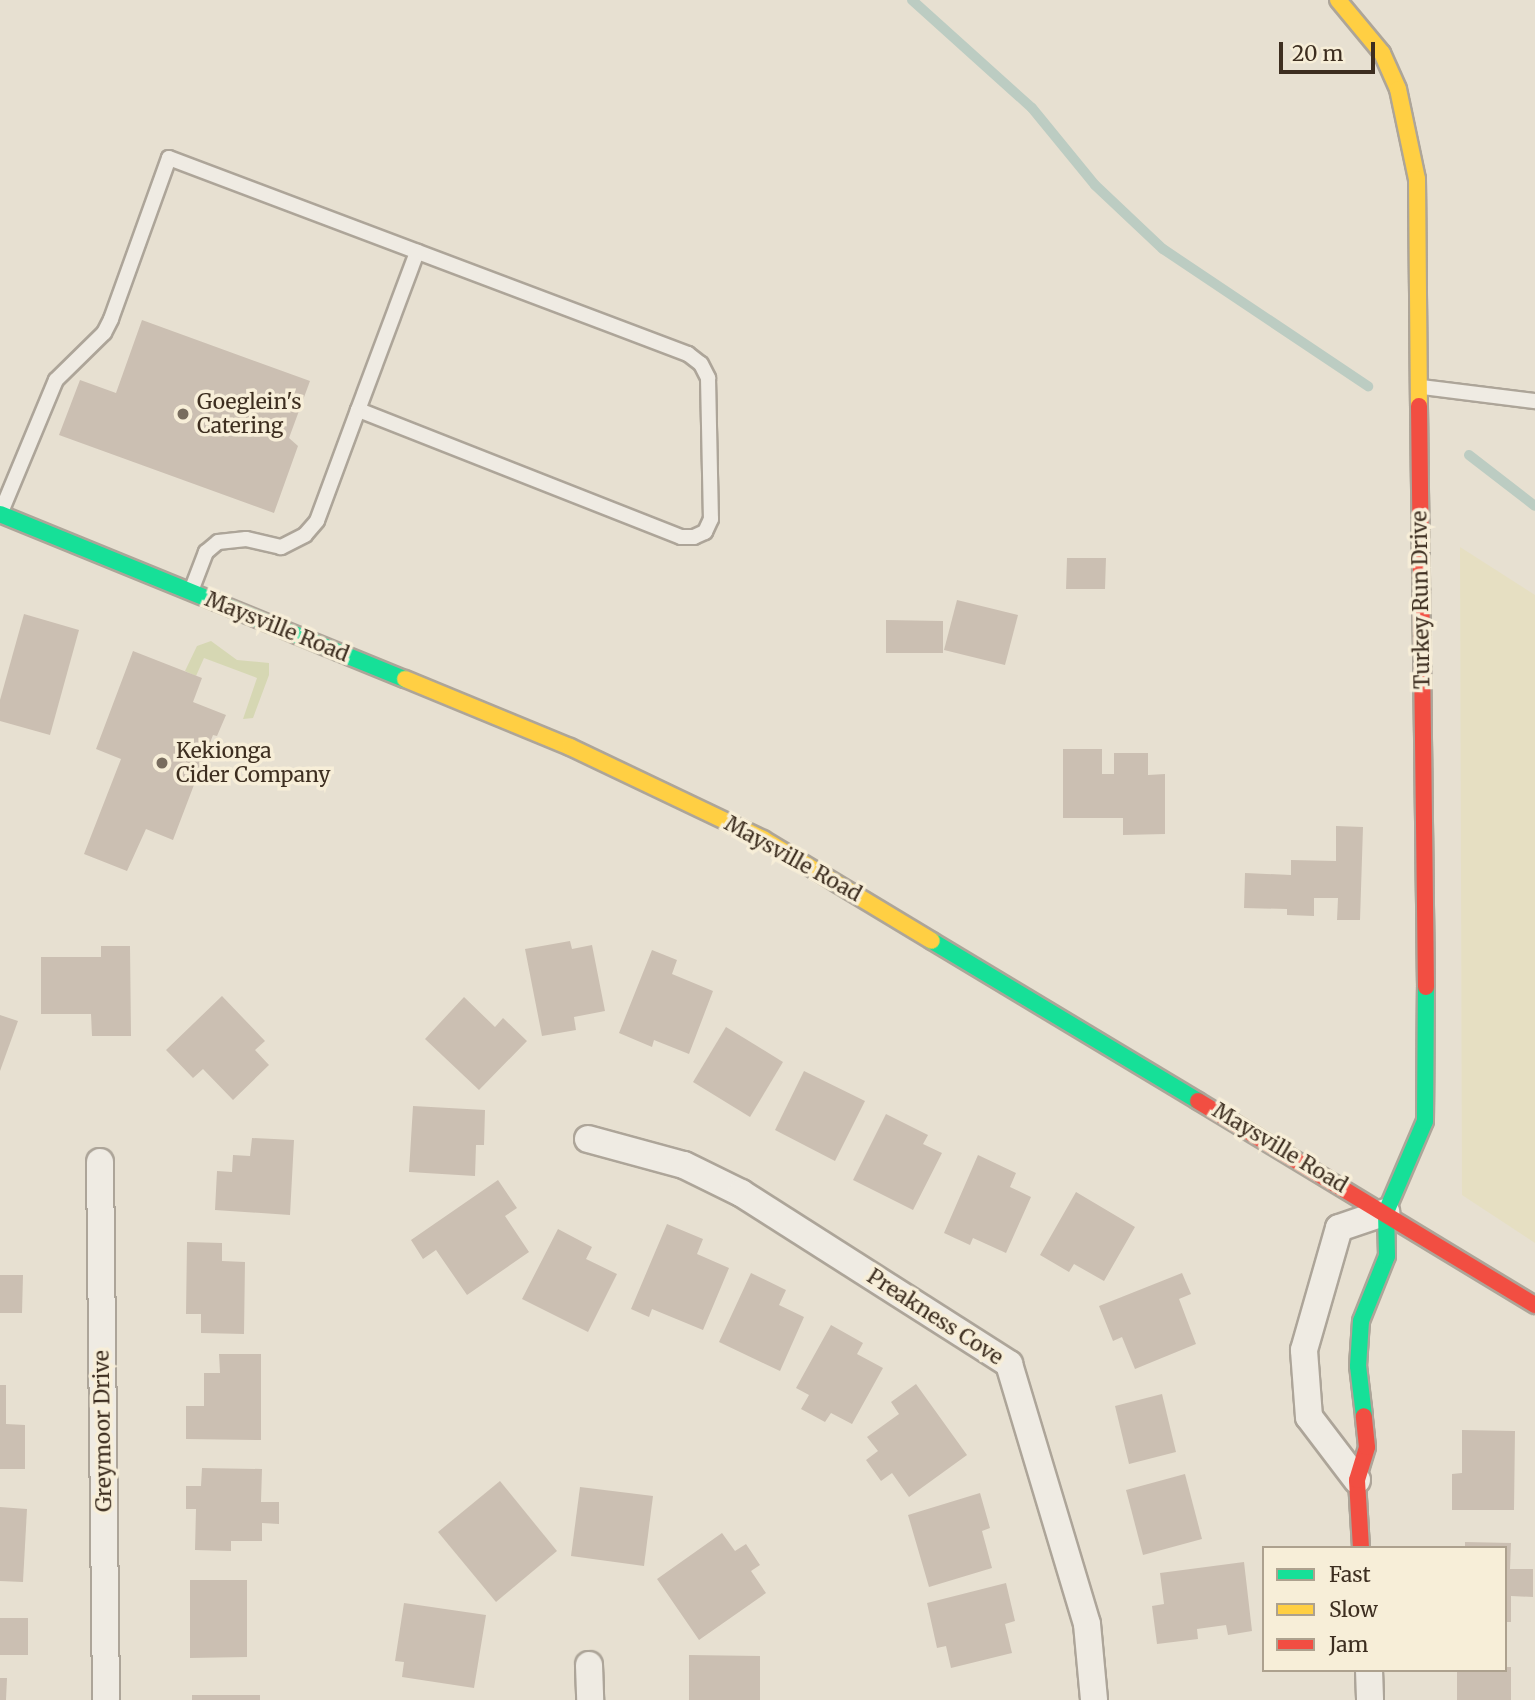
<!DOCTYPE html>
<style>
body{margin:0}
#map{position:relative;width:1535px;height:1700px;overflow:hidden;background:#e7e0d1;font-family:Merriweather,serif}
div>[style]{position:absolute}
[style*='--x']{left:calc(var(--x)*1px);top:calc(var(--y)*1px);width:calc(var(--w)*1px);rotate:calc(var(--a)*1deg)}
.farmland>*{inset:0;background:#e6dfc2}
.green>*{inset:0;background:#d6d7b3}
.stream>*{height:10px;margin:-5px;padding:0 5px;transform-origin:5px;border-radius:5px;background:#bcccc2}
.building>*{inset:0;background:#cbbfb2}
.roads{filter:drop-shadow(2px 0 #ada599) drop-shadow(-2px 0 #ada599) drop-shadow(0 2px #ada599) drop-shadow(0 -2px #ada599)}
.lane>*{height:14px;margin:-7px;padding:0 7px;transform-origin:7px;border-radius:7px;background:#efebe3}
.street>*{height:26px;margin:-13px;padding:0 13px;transform-origin:13px;border-radius:13px;background:#efebe3}
.fast>*{height:16px;margin:-8px;padding:0 8px;transform-origin:8px;border-radius:8px;background:#16e098}
.slow>*{height:16px;margin:-8px;padding:0 8px;transform-origin:8px;border-radius:8px;background:#ffcf43}
.jam>*{height:16px;margin:-8px;padding:0 8px;transform-origin:8px;border-radius:8px;background:#f24e42}
.dots>*{width:19px;height:19px;translate:-50% -50%;box-sizing:border-box;border:4px solid #f7eed8;border-radius:50%}
span{translate:-50% -50%;white-space:nowrap;text-align:center;line-height:1.15;-webkit-text-stroke:7px #f7eed8;paint-order:stroke}
.poi-label{font-size:21px;color:#3d2e20}
.left{translate:0 -50%;text-align:left}
.street-label{font-size:21px;color:#3d2e20}
.legend{position:absolute;left:1262px;top:1546px;width:245px;height:126px;box-sizing:border-box;background:#f7eed8;border:2px solid #ada18e;margin:0;padding:9px 12px;list-style:none;font-size:21px;color:#3d2e20}
.legend li{display:flex;align-items:center;gap:14px;height:35px}
.legend b{width:35px;border:2px solid #ada18e}
.scale{position:absolute;left:1279px;top:42px;width:96px;height:32px;box-sizing:border-box;border:4px solid #3d2e20;border-top:0;padding-left:9px;font-size:21px;line-height:24px;white-space:nowrap;color:#3d2e20;-webkit-text-stroke:5px #f7eed8;paint-order:stroke}
</style>
<div id="map">
<div class="farmland">
<i style="clip-path:polygon(1460px 547px,1535px 595px,1535px 1243px,1462px 1195px)"></i>
</div>
<div class="green">
<i style="clip-path:polygon(211px 641px,237px 660px,269px 663px,269px 675px,253px 718px,243px 719px,257px 678px,204px 658px,196px 676px,185px 671px,197px 646px)"></i>
</div>
<div class="stream">
<i style="--x:912;--y:0;--w:161;--a:42"></i>
<i style="--x:1032;--y:108;--w:99;--a:50.7"></i>
<i style="--x:1095;--y:185;--w:93;--a:43.3"></i>
<i style="--x:1163;--y:249;--w:247;--a:33.8"></i>
<i style="--x:1469;--y:455;--w:83;--a:37.7"></i>
</div>
<div class="building">
<i style="clip-path:polygon(142px 320px,310px 381px,289px 438px,298px 446px,274px 513px,59px 435px,80px 380px,116px 393px)"></i>
<i style="clip-path:polygon(1067px 558px,1106px 558px,1105px 589px,1066px 589px)"></i>
<i style="clip-path:polygon(957px 600px,1018px 615px,1005px 665px,944px 650px)"></i>
<i style="clip-path:polygon(24px 614px,79px 630px,50px 735px,0 721px,0 700px)"></i>
<i style="clip-path:polygon(886px 620px,943px 621px,943px 653px,886px 653px)"></i>
<i style="clip-path:polygon(133px 651px,202px 678px,193px 702px,226px 715px,217px 736px,213px 735px,173px 840px,146px 829px,127px 871px,84px 854px,121px 759px,96px 749px)"></i>
<i style="clip-path:polygon(1063px 749px,1102px 749px,1102px 774px,1114px 774px,1114px 753px,1148px 753px,1148px 775px,1165px 774px,1165px 834px,1123px 835px,1123px 818px,1063px 818px)"></i>
<i style="clip-path:polygon(1336px 826px,1363px 827px,1360px 920px,1337px 920px,1338px 898px,1314px 898px,1314px 916px,1287px 915px,1287px 909px,1244px 908px,1245px 873px,1291px 875px,1291px 860px,1336px 861px)"></i>
<i style="clip-path:polygon(570px 941px,572px 949px,592px 945px,605px 1011px,574px 1017px,576px 1030px,542px 1036px,525px 949px)"></i>
<i style="clip-path:polygon(101px 946px,130px 946px,131px 1036px,92px 1036px,91px 1014px,41px 1014px,41px 957px,101px 957px)"></i>
<i style="clip-path:polygon(652px 950px,677px 960px,672px 974px,713px 991px,689px 1054px,654px 1040px,652px 1047px,619px 1033px)"></i>
<i style="clip-path:polygon(222px 996px,265px 1041px,255px 1050px,269px 1065px,233px 1100px,203px 1069px,193px 1078px,166px 1050px)"></i>
<i style="clip-path:polygon(464px 997px,495px 1027px,503px 1018px,527px 1041px,479px 1090px,425px 1039px)"></i>
<i style="clip-path:polygon(0 1015px,18px 1021px,0 1071px)"></i>
<i style="clip-path:polygon(726px 1027px,783px 1062px,750px 1117px,693px 1082px)"></i>
<i style="clip-path:polygon(804px 1071px,865px 1101px,835px 1161px,775px 1130px)"></i>
<i style="clip-path:polygon(413px 1106px,485px 1110px,484px 1145px,476px 1145px,475px 1176px,409px 1172px)"></i>
<i style="clip-path:polygon(886px 1114px,928px 1135px,923px 1144px,942px 1153px,913px 1210px,853px 1180px)"></i>
<i style="clip-path:polygon(252px 1138px,294px 1140px,290px 1215px,215px 1210px,217px 1171px,232px 1172px,233px 1155px,250px 1156px)"></i>
<i style="clip-path:polygon(978px 1155px,1016px 1173px,1010px 1187px,1031px 1197px,1006px 1253px,973px 1238px,970px 1245px,944px 1233px)"></i>
<i style="clip-path:polygon(498px 1180px,517px 1208px,505px 1216px,529px 1252px,467px 1295px,436px 1250px,423px 1259px,411px 1240px)"></i>
<i style="clip-path:polygon(1076px 1192px,1135px 1227px,1104px 1281px,1074px 1264px,1069px 1272px,1040px 1255px)"></i>
<i style="clip-path:polygon(667px 1224px,703px 1239px,697px 1254px,729px 1268px,703px 1330px,652px 1309px,649px 1317px,631px 1309px)"></i>
<i style="clip-path:polygon(558px 1229px,592px 1247px,586px 1259px,617px 1274px,588px 1332px,522px 1299px)"></i>
<i style="clip-path:polygon(187px 1242px,222px 1243px,222px 1261px,245px 1262px,244px 1334px,201px 1333px,201px 1314px,186px 1314px)"></i>
<i style="clip-path:polygon(751px 1273px,786px 1290px,779px 1305px,804px 1317px,780px 1371px,719px 1342px)"></i>
<i style="clip-path:polygon(1182px 1273px,1191px 1294px,1179px 1299px,1196px 1344px,1135px 1369px,1122px 1337px,1113px 1341px,1099px 1306px)"></i>
<i style="clip-path:polygon(0 1275px,23px 1275px,22px 1313px,0 1313px)"></i>
<i style="clip-path:polygon(831px 1325px,863px 1343px,857px 1354px,883px 1368px,852px 1424px,831px 1413px,825px 1422px,801px 1409px,809px 1395px,796px 1388px)"></i>
<i style="clip-path:polygon(219px 1354px,261px 1354px,261px 1440px,186px 1439px,186px 1406px,204px 1406px,204px 1373px,220px 1373px)"></i>
<i style="clip-path:polygon(916px 1384px,967px 1455px,909px 1497px,892px 1473px,881px 1481px,866px 1460px,878px 1451px,867px 1437px,899px 1414px,891px 1402px)"></i>
<i style="clip-path:polygon(0 1385px,6px 1385px,6px 1424px,25px 1425px,25px 1469px,0 1469px)"></i>
<i style="clip-path:polygon(1162px 1394px,1176px 1452px,1129px 1464px,1115px 1406px)"></i>
<i style="clip-path:polygon(1462px 1430px,1515px 1431px,1514px 1510px,1452px 1510px,1452px 1474px,1462px 1473px)"></i>
<i style="clip-path:polygon(202px 1468px,262px 1469px,261px 1502px,279px 1502px,279px 1524px,262px 1523px,262px 1541px,231px 1541px,231px 1551px,195px 1550px,196px 1509px,186px 1509px,186px 1486px,201px 1486px)"></i>
<i style="clip-path:polygon(1185px 1474px,1202px 1539px,1143px 1555px,1126px 1490px)"></i>
<i style="clip-path:polygon(500px 1481px,557px 1551px,496px 1602px,438px 1532px)"></i>
<i style="clip-path:polygon(580px 1487px,653px 1496px,644px 1566px,571px 1556px)"></i>
<i style="clip-path:polygon(980px 1493px,990px 1528px,982px 1531px,992px 1568px,929px 1587px,908px 1515px)"></i>
<i style="clip-path:polygon(0 1507px,27px 1509px,23px 1582px,0 1581px)"></i>
<i style="clip-path:polygon(722px 1533px,735px 1551px,746px 1544px,760px 1565px,751px 1571px,766px 1593px,699px 1640px,657px 1579px)"></i>
<i style="clip-path:polygon(1465px 1542px,1511px 1543px,1510px 1569px,1533px 1569px,1533px 1597px,1511px 1596px,1511px 1622px,1505px 1622px,1505px 1548px,1465px 1548px)"></i>
<i style="clip-path:polygon(1244px 1562px,1252px 1631px,1228px 1635px,1226px 1625px,1197px 1629px,1198px 1639px,1157px 1644px,1152px 1606px,1164px 1604px,1160px 1573px)"></i>
<i style="clip-path:polygon(190px 1580px,247px 1580px,247px 1657px,190px 1658px)"></i>
<i style="clip-path:polygon(1006px 1583px,1015px 1621px,1005px 1624px,1012px 1653px,951px 1668px,946px 1646px,937px 1648px,927px 1603px)"></i>
<i style="clip-path:polygon(404px 1603px,486px 1615px,474px 1688px,402px 1677px,404px 1662px,395px 1661px)"></i>
<i style="clip-path:polygon(0 1618px,28px 1618px,28px 1655px,0 1655px)"></i>
<i style="clip-path:polygon(689px 1655px,760px 1656px,760px 1700px,689px 1700px)"></i>
<i style="clip-path:polygon(1505px 1667px,1511px 1667px,1511px 1700px,1457px 1700px,1457px 1670px,1505px 1670px)"></i>
<i style="clip-path:polygon(0 1678px,7px 1678px,6px 1700px,0 1700px)"></i>
<i style="clip-path:polygon(192px 1695px,260px 1695px,260px 1700px,192px 1700px)"></i>
</div>
<div class="roads">
<div class="lane">
<i style="--x:1422;--y:387;--w:114;--a:7.1"></i>
<i style="--x:358;--y:410;--w:169;--a:-69.5"></i>
<i style="--x:1;--y:512;--w:143;--a:-67.4"></i>
<i style="--x:56;--y:380;--w:67;--a:-44.4"></i>
<i style="--x:104;--y:333;--w:16;--a:-63"></i>
<i style="--x:111;--y:319;--w:171;--a:-70.2"></i>
<i style="--x:169;--y:158;--w:555;--a:20.69"></i>
<i style="--x:688;--y:354;--w:16;--a:38"></i>
<i style="--x:701;--y:364;--w:16;--a:63"></i>
<i style="--x:708;--y:378;--w:141;--a:88.8"></i>
<i style="--x:711;--y:519;--w:14;--a:115"></i>
<i style="--x:705;--y:532;--w:12;--a:156"></i>
<i style="--x:694;--y:537;--w:13;--a:180"></i>
<i style="--x:681;--y:537;--w:347;--a:-158.5"></i>
<i style="--x:358;--y:410;--w:118;--a:110.3"></i>
<i style="--x:317;--y:521;--w:18;--a:131"></i>
<i style="--x:305;--y:535;--w:27;--a:153"></i>
<i style="--x:281;--y:547;--w:36;--a:-167"></i>
<i style="--x:246;--y:539;--w:28;--a:174"></i>
<i style="--x:218;--y:542;--w:16;--a:140"></i>
<i style="--x:206;--y:552;--w:42;--a:111"></i>
</div>
<div class="street">
<i style="--x:588;--y:1139;--w:99;--a:15.2"></i>
<i style="--x:684;--y:1165;--w:64;--a:26.2"></i>
<i style="--x:741;--y:1193;--w:318;--a:32.5"></i>
<i style="--x:1009;--y:1364;--w:271;--a:73.3"></i>
<i style="--x:1087;--y:1624;--w:76;--a:84.7"></i>
<i style="--x:100;--y:1162;--w:538;--a:89.36"></i>
<i style="--x:1357;--y:1480;--w:79;--a:-127.3"></i>
<i style="--x:1309;--y:1417;--w:67;--a:-94.3"></i>
<i style="--x:1304;--y:1350;--w:127;--a:-74"></i>
<i style="--x:1339;--y:1228;--w:50;--a:-18.8"></i>
<i style="--x:589;--y:1665;--w:35;--a:88"></i>
<i style="--x:1369;--y:1670;--w:30;--a:88"></i>
</div>
<div class="fast">
<i style="--x:0;--y:514;--w:437;--a:22.2"></i>
<i style="--x:932;--y:941;--w:310;--a:31"></i>
<i style="--x:1364;--y:1416;--w:50;--a:-96.8"></i>
<i style="--x:1358;--y:1366;--w:45;--a:-86.2"></i>
<i style="--x:1361;--y:1321;--w:70;--a:-68.2"></i>
<i style="--x:1387;--y:1256;--w:44;--a:-91.3"></i>
<i style="--x:1386;--y:1212;--w:99;--a:-66.8"></i>
<i style="--x:1425;--y:1121;--w:134;--a:-89.6"></i>
</div>
<div class="slow">
<i style="--x:1338;--y:0;--w:69;--a:50.3"></i>
<i style="--x:1382;--y:53;--w:39;--a:66"></i>
<i style="--x:1398;--y:89;--w:92;--a:78.1"></i>
<i style="--x:1417;--y:179;--w:227;--a:89.5"></i>
<i style="--x:405;--y:679;--w:178;--a:22.4"></i>
<i style="--x:570;--y:747;--w:214;--a:25.5"></i>
<i style="--x:763;--y:839;--w:197;--a:31.1"></i>
</div>
<div class="jam">
<i style="--x:1419;--y:406;--w:581;--a:89.31"></i>
<i style="--x:1198;--y:1101;--w:394;--a:31.2"></i>
<i style="--x:1361;--y:1548;--w:68;--a:-93.4"></i>
<i style="--x:1357;--y:1480;--w:34;--a:-73"></i>
<i style="--x:1367;--y:1447;--w:31;--a:-96"></i>
</div>
</div>
<div class="dots">
<i style="left:183px;top:414px;background:#786c5e"></i>
<i style="left:162px;top:763px;background:#786c5e"></i>
</div>
<div class="poi-label">
<span class="left" style="left:197px;top:414px">Goeglein's<br>Catering</span>
<span class="left" style="left:176px;top:763px">Kekionga<br>Cider Company</span>
</div>
<div class="street-label">
<span style="left:1421px;top:600px;rotate:-91deg">Turkey Run Drive</span>
<span style="left:277px;top:627px;rotate:22deg">Maysville Road</span>
<span style="left:793px;top:859px;rotate:29deg">Maysville Road</span>
<span style="left:1280px;top:1148px;rotate:31deg">Maysville Road</span>
<span style="left:935px;top:1317px;rotate:33deg">Preakness Cove</span>
<span style="left:103px;top:1431px;rotate:-91deg">Greymoor Drive</span>
</div>
<ul class="legend">
<li><b style="height:9px;background:#16e098"></b>Fast</li>
<li><b style="height:9px;background:#ffcf43"></b>Slow</li>
<li><b style="height:9px;background:#f24e42"></b>Jam</li>
</ul>
<div class="scale">20 m</div>
</div>
